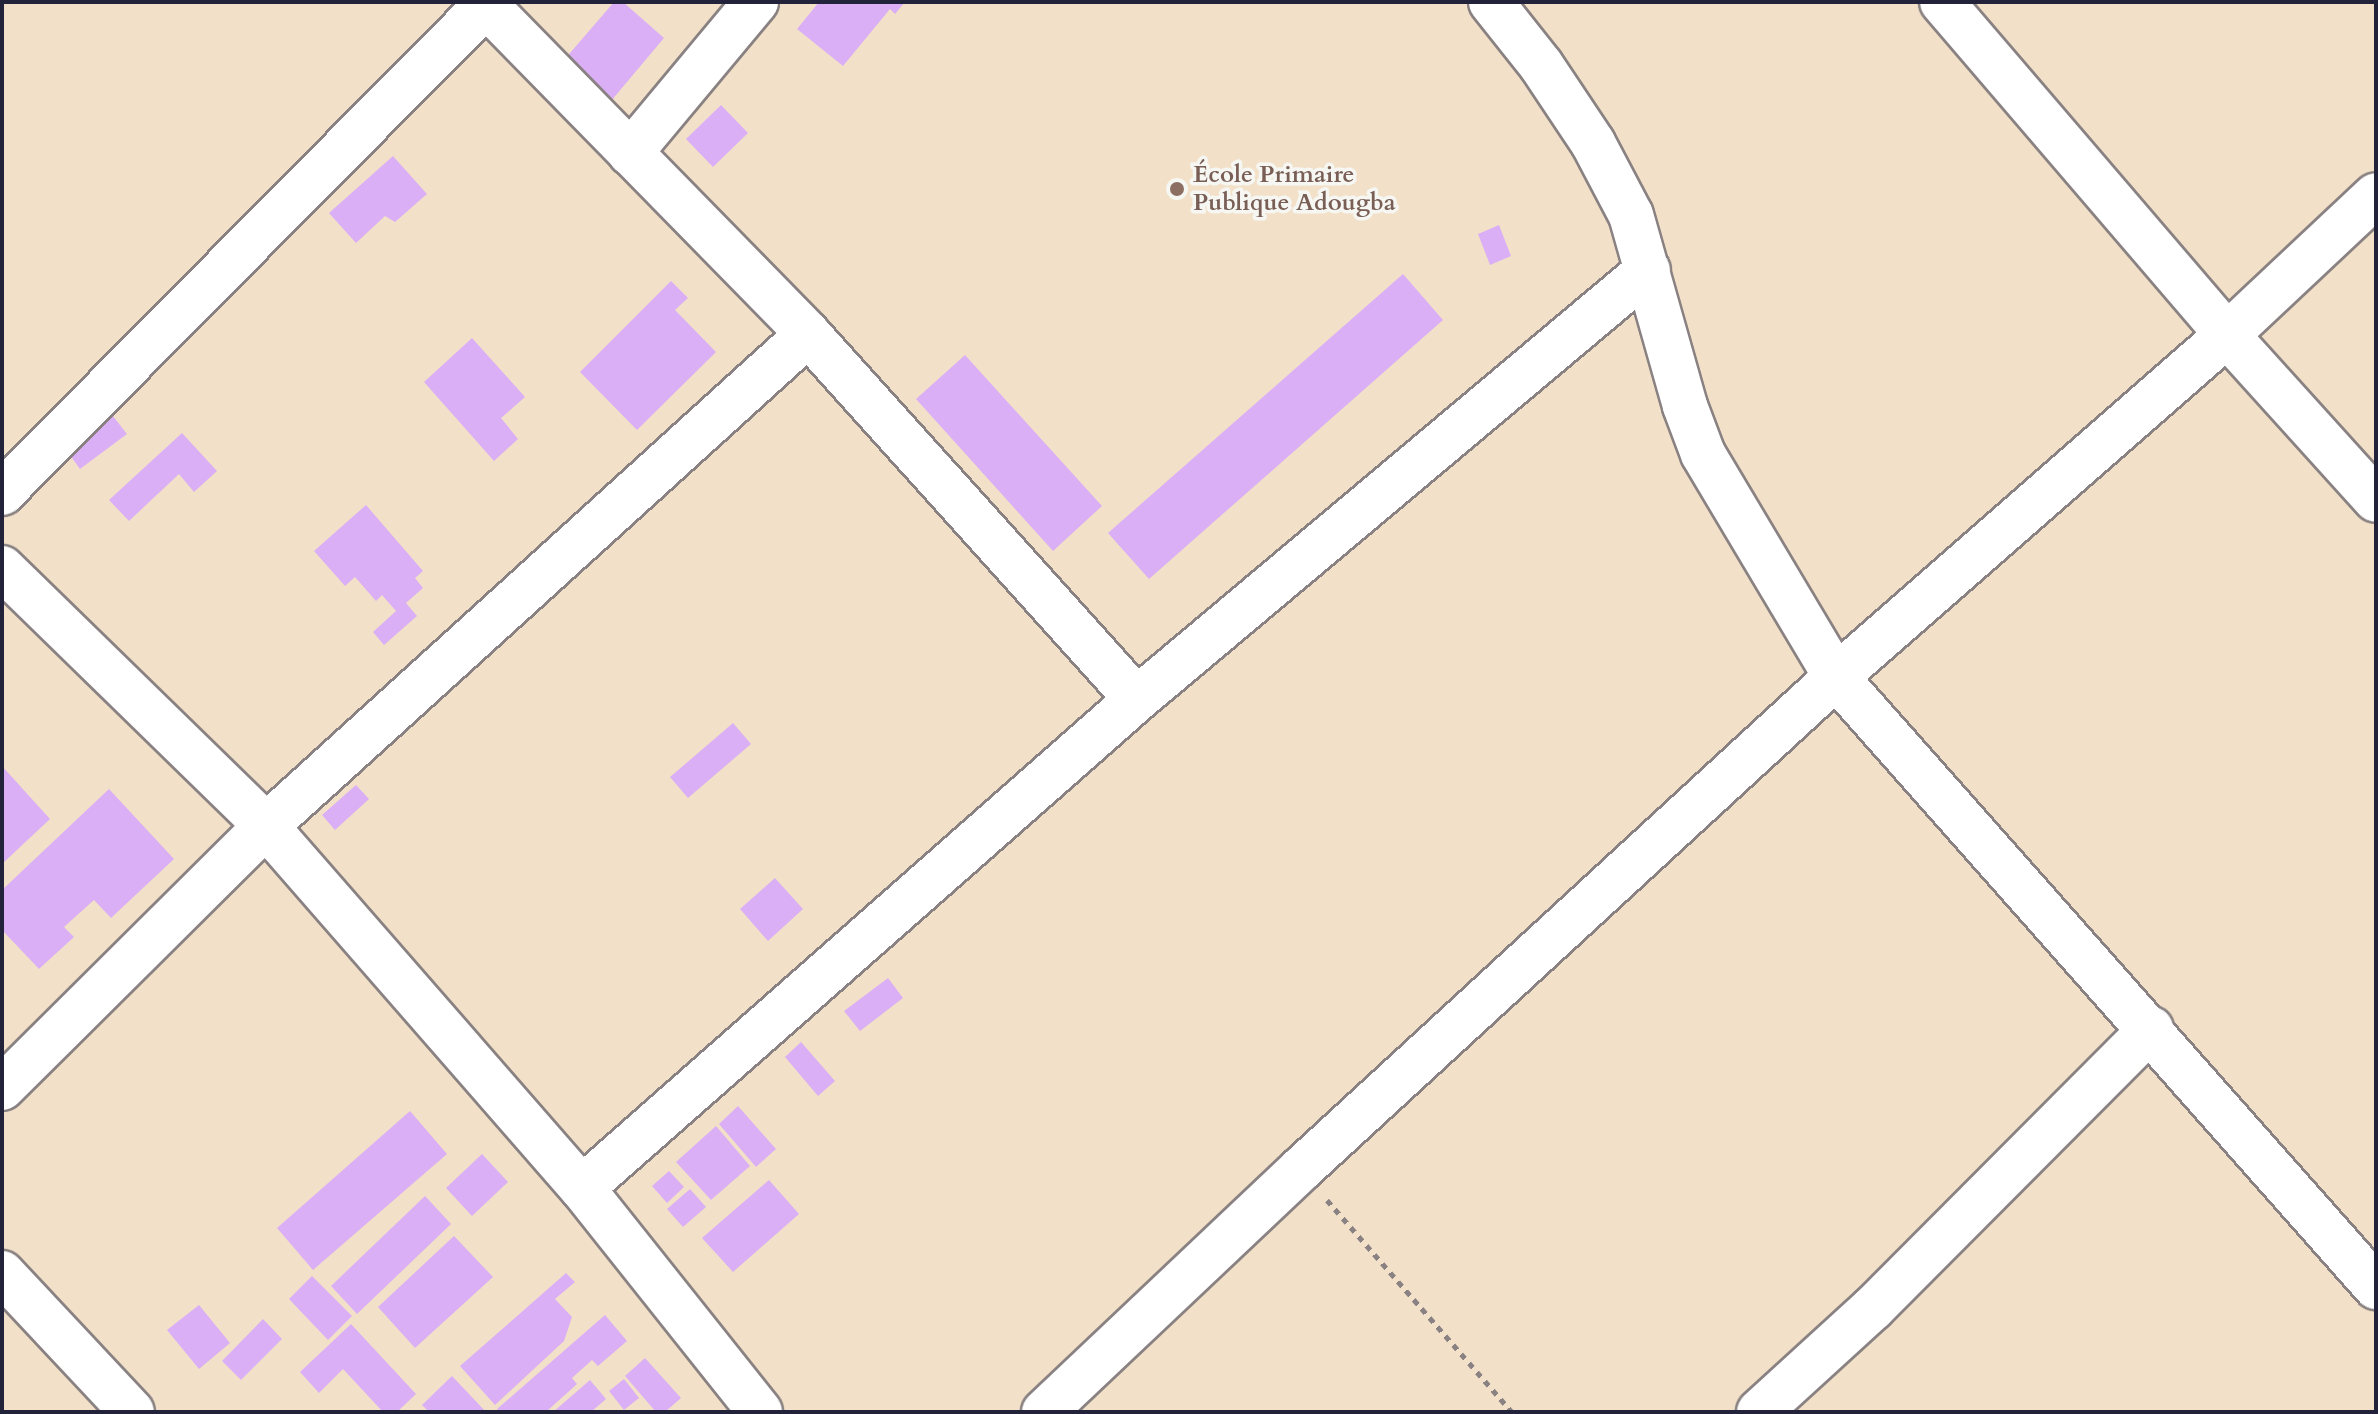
<!DOCTYPE html>
<meta charset="utf-8">
<style>
body{margin:0}
#map{position:relative;width:2378px;height:1414px;overflow:hidden;background:#f2e1c8;font-family:Cardo,serif}
div>[style]{position:absolute}
[style*='--x']{left:calc(var(--x)*1px);top:calc(var(--y)*1px);width:calc(var(--w)*1px);rotate:calc(var(--a)*1deg)}
.building>*{inset:0;background:#daaff5}
.path>*{height:5px;margin-top:-2.5px;transform-origin:0;background:repeating-linear-gradient(90deg,#8a8282 0 6px,transparent 0 12px)}
.roads{filter:drop-shadow(2px 0 #8a8282) drop-shadow(-2px 0 #8a8282) drop-shadow(0 2px #8a8282) drop-shadow(0 -2px #8a8282)}
.minor>*{height:44px;margin:-22px;padding:0 22px;transform-origin:22px;border-radius:22px;background:#fff}
.dots>*{width:22px;height:22px;translate:-50% -50%;box-sizing:border-box;border:4px solid #f6f6f2;border-radius:50%}
span{translate:-50% -50%;white-space:nowrap;text-align:center;line-height:1.15;-webkit-text-stroke:7px #f6f6f2;paint-order:stroke}
.education-label{font-size:24px;color:#785e54;font-weight:700}
.left{translate:0 -50%;text-align:left}
.frame{position:absolute;inset:0;border:4px solid #22223b;pointer-events:none}
</style>
<div id="map">
<div class="building">
<i style="clip-path:polygon(614px 2px,623px 2px,664px 38px,611px 101px,564px 60px)"></i>
<i style="clip-path:polygon(819px 2px,905px 2px,895px 14px,890px 9px,843px 66px,797px 29px)"></i>
<i style="clip-path:polygon(721px 105px,748px 133px,713px 167px,686px 139px)"></i>
<i style="clip-path:polygon(393px 156px,427px 194px,395px 222px,385px 216px,356px 243px,329px 213px)"></i>
<i style="clip-path:polygon(1499px 225px,1511px 256px,1490px 265px,1478px 234px)"></i>
<i style="clip-path:polygon(1403px 274px,1443px 320px,1149px 579px,1108px 533px)"></i>
<i style="clip-path:polygon(671px 281px,688px 298px,675px 310px,716px 352px,637px 430px,580px 372px)"></i>
<i style="clip-path:polygon(472px 338px,525px 397px,501px 418px,518px 439px,494px 461px,424px 382px)"></i>
<i style="clip-path:polygon(965px 355px,1102px 506px,1053px 551px,916px 399px)"></i>
<i style="clip-path:polygon(113px 416px,127px 434px,80px 469px,67px 451px)"></i>
<i style="clip-path:polygon(182px 433px,217px 471px,194px 492px,179px 474px,129px 521px,109px 500px)"></i>
<i style="clip-path:polygon(366px 505px,423px 571px,415px 578px,423px 588px,406px 603px,417px 616px,384px 645px,373px 632px,396px 611px,382px 595px,376px 601px,355px 577px,345px 586px,314px 551px)"></i>
<i style="clip-path:polygon(733px 723px,751px 744px,688px 798px,670px 777px)"></i>
<i style="clip-path:polygon(2px 766px,50px 819px,2px 864px)"></i>
<i style="clip-path:polygon(356px 785px,369px 799px,335px 830px,322px 815px)"></i>
<i style="clip-path:polygon(109px 789px,174px 859px,111px 918px,94px 900px,64px 927px,74px 937px,39px 969px,2px 930px,2px 890px)"></i>
<i style="clip-path:polygon(775px 878px,803px 909px,768px 941px,740px 909px)"></i>
<i style="clip-path:polygon(888px 978px,903px 998px,860px 1031px,844px 1011px)"></i>
<i style="clip-path:polygon(801px 1042px,835px 1081px,818px 1096px,785px 1057px)"></i>
<i style="clip-path:polygon(738px 1106px,776px 1149px,756px 1167px,719px 1124px)"></i>
<i style="clip-path:polygon(410px 1111px,447px 1154px,313px 1270px,277px 1228px)"></i>
<i style="clip-path:polygon(716px 1126px,750px 1166px,711px 1200px,676px 1162px)"></i>
<i style="clip-path:polygon(482px 1154px,508px 1182px,472px 1216px,446px 1188px)"></i>
<i style="clip-path:polygon(669px 1171px,684px 1187px,667px 1203px,652px 1186px)"></i>
<i style="clip-path:polygon(769px 1180px,799px 1214px,733px 1272px,702px 1238px)"></i>
<i style="clip-path:polygon(690px 1189px,706px 1207px,683px 1227px,667px 1209px)"></i>
<i style="clip-path:polygon(425px 1196px,451px 1224px,357px 1314px,331px 1286px)"></i>
<i style="clip-path:polygon(454px 1236px,493px 1277px,415px 1348px,378px 1307px)"></i>
<i style="clip-path:polygon(566px 1273px,575px 1282px,555px 1299px,572px 1317px,564px 1341px,495px 1405px,460px 1366px)"></i>
<i style="clip-path:polygon(312px 1276px,352px 1316px,328px 1340px,289px 1299px)"></i>
<i style="clip-path:polygon(199px 1305px,230px 1343px,199px 1369px,167px 1330px)"></i>
<i style="clip-path:polygon(605px 1315px,627px 1341px,598px 1366px,592px 1360px,572px 1378px,577px 1384px,546px 1412px,500px 1412px,497px 1409px)"></i>
<i style="clip-path:polygon(263px 1319px,282px 1339px,241px 1380px,222px 1361px)"></i>
<i style="clip-path:polygon(351px 1324px,416px 1394px,397px 1412px,383px 1412px,343px 1369px,319px 1393px,300px 1372px)"></i>
<i style="clip-path:polygon(645px 1358px,681px 1398px,665px 1412px,656px 1412px,625px 1376px)"></i>
<i style="clip-path:polygon(452px 1376px,486px 1412px,429px 1412px,422px 1405px)"></i>
<i style="clip-path:polygon(624px 1379px,639px 1398px,624px 1410px,609px 1391px)"></i>
<i style="clip-path:polygon(590px 1380px,606px 1399px,591px 1412px,553px 1412px)"></i>
</div>
<div class="path">
<i style="--x:1327;--y:1200;--w:281;--a:48.9"></i>
</div>
<div class="roads">
<div class="minor">
<i style="--x:483;--y:2;--w:465;--a:45.6"></i>
<i style="--x:808;--y:334;--w:491;--a:48"></i>
<i style="--x:1491;--y:2;--w:80;--a:51.6"></i>
<i style="--x:1541;--y:65;--w:94;--a:56.3"></i>
<i style="--x:1593;--y:143;--w:81;--a:62.2"></i>
<i style="--x:1631;--y:215;--w:198;--a:74.2"></i>
<i style="--x:1685;--y:406;--w:51;--a:69.4"></i>
<i style="--x:1703;--y:454;--w:260;--a:59.2"></i>
<i style="--x:1836;--y:677;--w:815;--a:48.48"></i>
<i style="--x:1942;--y:2;--w:438;--a:49.4"></i>
<i style="--x:2227;--y:335;--w:222;--a:47.9"></i>
<i style="--x:630;--y:153;--w:197;--a:-50.2"></i>
<i style="--x:2;--y:493;--w:687;--a:-45.24"></i>
<i style="--x:2;--y:568;--w:369;--a:44.3"></i>
<i style="--x:266;--y:826;--w:481;--a:48.9"></i>
<i style="--x:582;--y:1188;--w:286;--a:51.5"></i>
<i style="--x:2;--y:1088;--w:372;--a:-44.8"></i>
<i style="--x:266;--y:826;--w:732;--a:-42.23"></i>
<i style="--x:582;--y:1188;--w:740;--a:-41.38"></i>
<i style="--x:1137;--y:699;--w:667;--a:-40.01"></i>
<i style="--x:2;--y:1273;--w:190;--a:46.9"></i>
<i style="--x:1044;--y:1412;--w:354;--a:-43.4"></i>
<i style="--x:1301;--y:1169;--w:727;--a:-42.6"></i>
<i style="--x:1836;--y:677;--w:519;--a:-41.18"></i>
<i style="--x:2227;--y:335;--w:204;--a:-43.2"></i>
<i style="--x:1759;--y:1412;--w:154;--a:-42.4"></i>
<i style="--x:1873;--y:1308;--w:394;--a:-45.1"></i>
</div>
</div>
<div class="dots">
<i style="left:1177px;top:189px;background:#8d6e63"></i>
</div>
<div class="education-label">
<span class="left" style="left:1193px;top:189px">École Primaire<br>Publique Adougba</span>
</div>
<div class="frame"></div>
</div>
